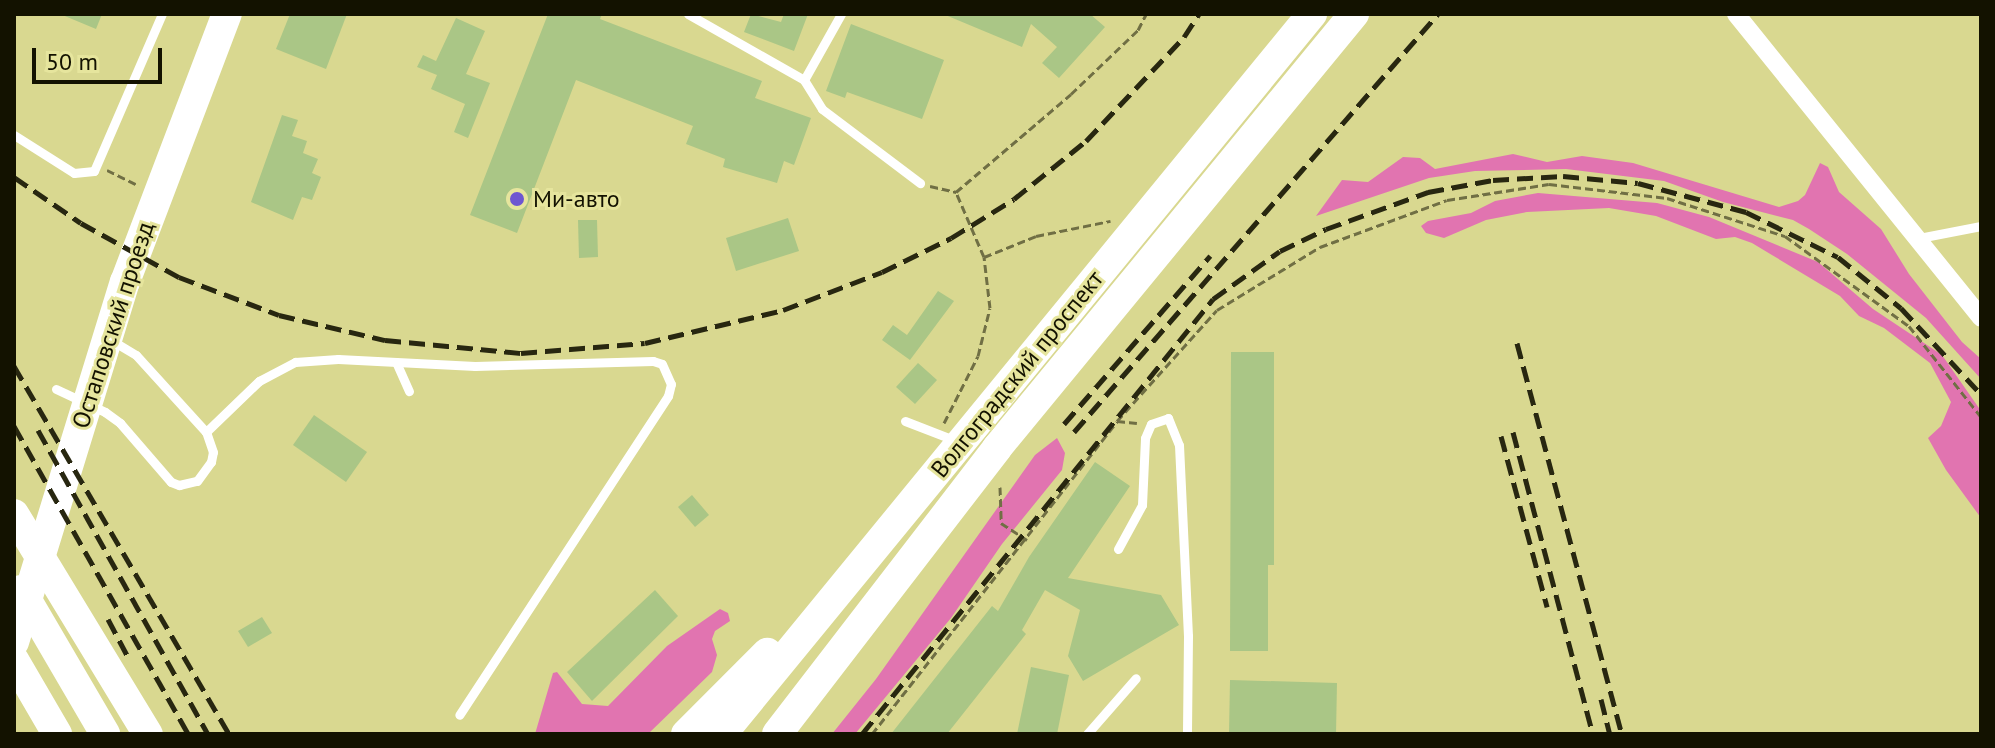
<!DOCTYPE html>
<meta charset="utf-8">
<style>
body{margin:0}
#map{position:relative;width:1995px;height:748px;overflow:hidden;background:#d9d890;font-family:"PT Sans",sans-serif}
div>[style]{position:absolute}
[style*='--x']{left:calc(var(--x)*1px);top:calc(var(--y)*1px);width:calc(var(--w)*1px);rotate:calc(var(--a)*1deg)}
.forest>*{inset:0;background:#e174b0}
.building>*{inset:0;background:#aac686}
.path>*{height:3px;margin-top:-1.5px;transform-origin:0;background:repeating-linear-gradient(90deg,#706f44 0 8px,transparent 0 12px)}
.service>*{height:9px;margin:-4.5px;padding:0 4.5px;transform-origin:4.5px;border-radius:4.5px;background:#fff}
.minor>*{height:18px;margin:-9px;padding:0 9px;transform-origin:9px;border-radius:9px;background:#fff}
.primary>*{height:30px;margin:-15px;padding:0 15px;transform-origin:15px;border-radius:15px;background:#fff}
.rail>*{height:5px;margin-top:-2.5px;transform-origin:0;background:repeating-linear-gradient(90deg,#282710 0 16px,transparent 0 24px)}
.dots>*{width:22px;height:22px;translate:-50% -50%;box-sizing:border-box;border:4px solid #e6e59d;border-radius:50%}
span{translate:-50% -50%;white-space:nowrap;text-align:center;line-height:1.15;-webkit-text-stroke:6px #e6e59d;paint-order:stroke}
.poi-label{font-size:24px;color:#131200}
.left{translate:0 -50%;text-align:left}
.street-label{font-size:24px;color:#131200}
.frame{position:absolute;inset:0;border:16px solid #131200;pointer-events:none}
.scale{position:absolute;left:32px;top:48px;width:130px;height:36px;box-sizing:border-box;border:4px solid #131200;border-top:0;padding-left:10px;font-size:24px;line-height:28px;white-space:nowrap;color:#131200;-webkit-text-stroke:6px #e6e59d;paint-order:stroke}
</style>
<div id="map">
<div class="forest">
<i style="clip-path:polygon(1513px 154px,1547px 162px,1582px 156px,1633px 163px,1779px 207px,1798px 201px,1805px 195px,1820px 163px,1828px 167px,1839px 192px,1881px 229px,1909px 274px,1962px 342px,1981px 359px,1981px 379px,1926px 318px,1847px 254px,1809px 229px,1793px 220px,1723px 202px,1664px 181px,1566px 169px,1475px 171px,1429px 178px,1316px 216px,1342px 180px,1368px 182px,1403px 157px,1420px 158px,1435px 169px)"></i>
<i style="clip-path:polygon(1538px 193px,1657px 203px,1709px 217px,1818px 262px,1873px 309px,1942px 355px,1981px 411px,1981px 518px,1946px 470px,1928px 438px,1941px 426px,1951px 402px,1930px 363px,1884px 328px,1859px 316px,1840px 296px,1752px 243px,1735px 237px,1716px 239px,1656px 216px,1609px 208px,1527px 212px,1486px 220px,1444px 238px,1426px 233px,1421px 226px,1428px 221px,1471px 213px,1495px 201px)"></i>
<i style="clip-path:polygon(1057px 438px,1065px 453px,1062px 470px,1002px 544px,951px 618px,855px 734px,832px 734px,876px 679px,1035px 455px)"></i>
<i style="clip-path:polygon(720px 609px,728px 613px,730px 621px,715px 631px,712px 639px,717px 655px,712px 672px,648px 734px,535px 734px,553px 673px,557px 672px,582px 704px,608px 706px,667px 646px)"></i>
</div>
<div class="building">
<i style="clip-path:polygon(60px 14px,102px 14px,96px 29px)"></i>
<i style="clip-path:polygon(290px 14px,347px 14px,326px 69px,276px 49px)"></i>
<i style="clip-path:polygon(548px 14px,602px 14px,600px 19px,762px 81px,755px 98px,811px 118px,794px 165px,784px 161px,777px 183px,723px 167px,725px 159px,686px 144px,693px 126px,576px 80px,517px 233px,470px 215px)"></i>
<i style="clip-path:polygon(751px 14px,781px 22px,784px 14px,808px 14px,794px 51px,744px 32px)"></i>
<i style="clip-path:polygon(943px 14px,1090px 14px,1105px 27px,1059px 78px,1042px 63px,1057px 47px,1031px 24px,1022px 47px)"></i>
<i style="clip-path:polygon(456px 18px,485px 31px,466px 74px,490px 83px,468px 138px,454px 132px,465px 104px,431px 89px,437px 75px,417px 67px,423px 55px,436px 61px)"></i>
<i style="clip-path:polygon(851px 24px,944px 60px,922px 119px,847px 92px,845px 98px,826px 91px)"></i>
<i style="clip-path:polygon(282px 115px,298px 120px,292px 136px,307px 141px,303px 153px,318px 159px,312px 173px,321px 177px,312px 200px,302px 197px,293px 220px,251px 202px)"></i>
<i style="clip-path:polygon(788px 218px,799px 251px,736px 271px,726px 238px)"></i>
<i style="clip-path:polygon(578px 220px,597px 220px,598px 257px,579px 258px)"></i>
<i style="clip-path:polygon(938px 291px,954px 301px,910px 360px,882px 340px,893px 325px,907px 335px)"></i>
<i style="clip-path:polygon(1231px 352px,1274px 352px,1274px 565px,1268px 565px,1268px 651px,1230px 651px)"></i>
<i style="clip-path:polygon(918px 363px,937px 380px,915px 404px,896px 387px)"></i>
<i style="clip-path:polygon(314px 415px,367px 452px,346px 482px,293px 445px)"></i>
<i style="clip-path:polygon(1095px 462px,1130px 486px,1068px 578px,1161px 595px,1179px 625px,1083px 681px,1068px 656px,1080px 610px,1045px 590px,1022px 630px,1026px 634px,947px 734px,891px 734px,992px 606px,998px 611px,1029px 557px)"></i>
<i style="clip-path:polygon(692px 495px,709px 515px,695px 527px,678px 507px)"></i>
<i style="clip-path:polygon(655px 590px,678px 616px,592px 701px,567px 672px)"></i>
<i style="clip-path:polygon(262px 617px,272px 633px,248px 647px,238px 631px)"></i>
<i style="clip-path:polygon(1031px 667px,1069px 675px,1057px 734px,1017px 734px)"></i>
<i style="clip-path:polygon(1230px 680px,1337px 683px,1336px 734px,1229px 734px)"></i>
</div>
<div class="path">
<i style="--x:107;--y:170;--w:32;--a:26"></i>
<i style="--x:930;--y:186;--w:27;--a:13"></i>
<i style="--x:956;--y:192;--w:151;--a:-40.4"></i>
<i style="--x:1071;--y:94;--w:93;--a:-43.7"></i>
<i style="--x:1138;--y:30;--w:18;--a:-63"></i>
<i style="--x:984;--y:257;--w:56;--a:-22"></i>
<i style="--x:1036;--y:236;--w:76;--a:-11.5"></i>
<i style="--x:1117;--y:421;--w:20;--a:6"></i>
<i style="--x:944;--y:423;--w:75;--a:-63.1"></i>
<i style="--x:978;--y:356;--w:49;--a:-76"></i>
<i style="--x:990;--y:308;--w:51;--a:-96.7"></i>
<i style="--x:984;--y:257;--w:71;--a:-113.3"></i>
<i style="--x:1000;--y:487;--w:36;--a:88"></i>
<i style="--x:1001;--y:523;--w:31;--a:33"></i>
<i style="--x:872;--y:734;--w:397;--a:-51.9"></i>
<i style="--x:1117;--y:421;--w:149;--a:-48"></i>
<i style="--x:1217;--y:310;--w:121;--a:-31.5"></i>
<i style="--x:1320;--y:247;--w:135;--a:-20.3"></i>
<i style="--x:1447;--y:200;--w:103;--a:-8.9"></i>
<i style="--x:1549;--y:184;--w:119;--a:6.8"></i>
<i style="--x:1667;--y:198;--w:124;--a:17.9"></i>
<i style="--x:1785;--y:236;--w:153;--a:36"></i>
<i style="--x:1909;--y:326;--w:116;--a:51.6"></i>
</div>
<div class="service">
<i style="--x:688;--y:14;--w:133;--a:29.6"></i>
<i style="--x:804;--y:80;--w:34;--a:58"></i>
<i style="--x:822;--y:109;--w:123;--a:37.1"></i>
<i style="--x:804;--y:80;--w:76;--a:-60.7"></i>
<i style="--x:14;--y:135;--w:71;--a:32.3"></i>
<i style="--x:74;--y:173;--w:20;--a:-6"></i>
<i style="--x:94;--y:171;--w:171;--a:-66.6"></i>
<i style="--x:1919;--y:238;--w:63;--a:-11"></i>
<i style="--x:396;--y:362;--w:32;--a:66"></i>
<i style="--x:56;--y:389;--w:54;--a:25.1"></i>
<i style="--x:105;--y:412;--w:19;--a:36"></i>
<i style="--x:120;--y:423;--w:78;--a:49.2"></i>
<i style="--x:171;--y:482;--w:9;--a:21"></i>
<i style="--x:179;--y:485;--w:18;--a:-13"></i>
<i style="--x:197;--y:481;--w:24;--a:-54"></i>
<i style="--x:211;--y:462;--w:10;--a:-79"></i>
<i style="--x:213;--y:452;--w:21;--a:-109"></i>
<i style="--x:206;--y:432;--w:104;--a:-132.3"></i>
<i style="--x:136;--y:355;--w:27;--a:-149"></i>
<i style="--x:905;--y:421;--w:53;--a:21.2"></i>
<i style="--x:206;--y:432;--w:74;--a:-43.9"></i>
<i style="--x:259;--y:381;--w:41;--a:-27.8"></i>
<i style="--x:295;--y:362;--w:43;--a:-4"></i>
<i style="--x:338;--y:359;--w:137;--a:2.9"></i>
<i style="--x:475;--y:366;--w:178;--a:-1.6"></i>
<i style="--x:653;--y:361;--w:9;--a:18"></i>
<i style="--x:662;--y:364;--w:22;--a:66"></i>
<i style="--x:671;--y:384;--w:12;--a:104"></i>
<i style="--x:668;--y:396;--w:381;--a:123.2"></i>
<i style="--x:1118;--y:549;--w:50;--a:-61.4"></i>
<i style="--x:1142;--y:505;--w:67;--a:-87.4"></i>
<i style="--x:1145;--y:438;--w:15;--a:-67"></i>
<i style="--x:1151;--y:424;--w:18;--a:-19"></i>
<i style="--x:1168;--y:418;--w:29;--a:68"></i>
<i style="--x:1179;--y:445;--w:191;--a:87.3"></i>
<i style="--x:1188;--y:636;--w:98;--a:90.6"></i>
<i style="--x:1087;--y:734;--w:74;--a:-48.8"></i>
</div>
<div class="minor">
<i style="--x:1736;--y:14;--w:390;--a:51.1"></i>
</div>
<div class="primary">
<i style="--x:14;--y:514;--w:258;--a:58.7"></i>
<i style="--x:21;--y:590;--w:167;--a:59.7"></i>
<i style="--x:14;--y:642;--w:377;--a:-72.9"></i>
<i style="--x:125;--y:282;--w:287;--a:-69.2"></i>
<i style="--x:14;--y:660;--w:86;--a:59.8"></i>
<i style="--x:686;--y:734;--w:115;--a:-45"></i>
<i style="--x:722;--y:734;--w:931;--a:-50.67"></i>
<i style="--x:777;--y:734;--w:361;--a:-52.4"></i>
<i style="--x:997;--y:448;--w:562;--a:-50.56"></i>
</div>
<div class="rail">
<i style="--x:14;--y:177;--w:81;--a:34.5"></i>
<i style="--x:81;--y:223;--w:112;--a:28.9"></i>
<i style="--x:179;--y:277;--w:107;--a:20.8"></i>
<i style="--x:279;--y:315;--w:109;--a:13.3"></i>
<i style="--x:385;--y:340;--w:137;--a:5.5"></i>
<i style="--x:521;--y:353;--w:124;--a:-4.6"></i>
<i style="--x:645;--y:343;--w:142;--a:-13.4"></i>
<i style="--x:783;--y:310;--w:106;--a:-21"></i>
<i style="--x:882;--y:272;--w:77;--a:-26.2"></i>
<i style="--x:951;--y:238;--w:74;--a:-31.8"></i>
<i style="--x:1014;--y:199;--w:92;--a:-38.9"></i>
<i style="--x:1086;--y:141;--w:143;--a:-46.7"></i>
<i style="--x:1184;--y:37;--w:27;--a:-57"></i>
<i style="--x:1517;--y:343;--w:405;--a:75"></i>
<i style="--x:14;--y:366;--w:426;--a:59.7"></i>
<i style="--x:1064;--y:424;--w:223;--a:-49"></i>
<i style="--x:14;--y:426;--w:354;--a:60.5"></i>
<i style="--x:38;--y:430;--w:348;--a:60.8"></i>
<i style="--x:1074;--y:432;--w:554;--a:-48.95"></i>
<i style="--x:1513;--y:432;--w:312;--a:75.2"></i>
<i style="--x:1501;--y:436;--w:177;--a:74.9"></i>
<i style="--x:108;--y:619;--w:41;--a:62.2"></i>
<i style="--x:1601;--y:699;--w:36;--a:76"></i>
<i style="--x:862;--y:734;--w:559;--a:-51.1"></i>
<i style="--x:1213;--y:299;--w:82;--a:-35.6"></i>
<i style="--x:1280;--y:251;--w:51;--a:-25.6"></i>
<i style="--x:1326;--y:229;--w:109;--a:-19.9"></i>
<i style="--x:1428;--y:192;--w:66;--a:-10.5"></i>
<i style="--x:1493;--y:180;--w:70;--a:-3.3"></i>
<i style="--x:1563;--y:176;--w:75;--a:5.3"></i>
<i style="--x:1638;--y:183;--w:112;--a:15"></i>
<i style="--x:1746;--y:212;--w:102;--a:26.1"></i>
<i style="--x:1838;--y:257;--w:81;--a:39"></i>
<i style="--x:1901;--y:308;--w:117;--a:47.1"></i>
</div>
<div class="dots">
<i style="left:517px;top:199px;background:#6e57d1"></i>
</div>
<div class="poi-label">
<span class="left" style="left:533px;top:199px">Ми-авто</span>
</div>
<div class="street-label">
<span style="left:113px;top:325px;rotate:-72deg">Остаповский проезд</span>
<span style="left:1017px;top:374px;rotate:-51deg">Волгоградский проспект</span>
</div>
<div class="frame"></div>
<div class="scale">50 m</div>
</div>
